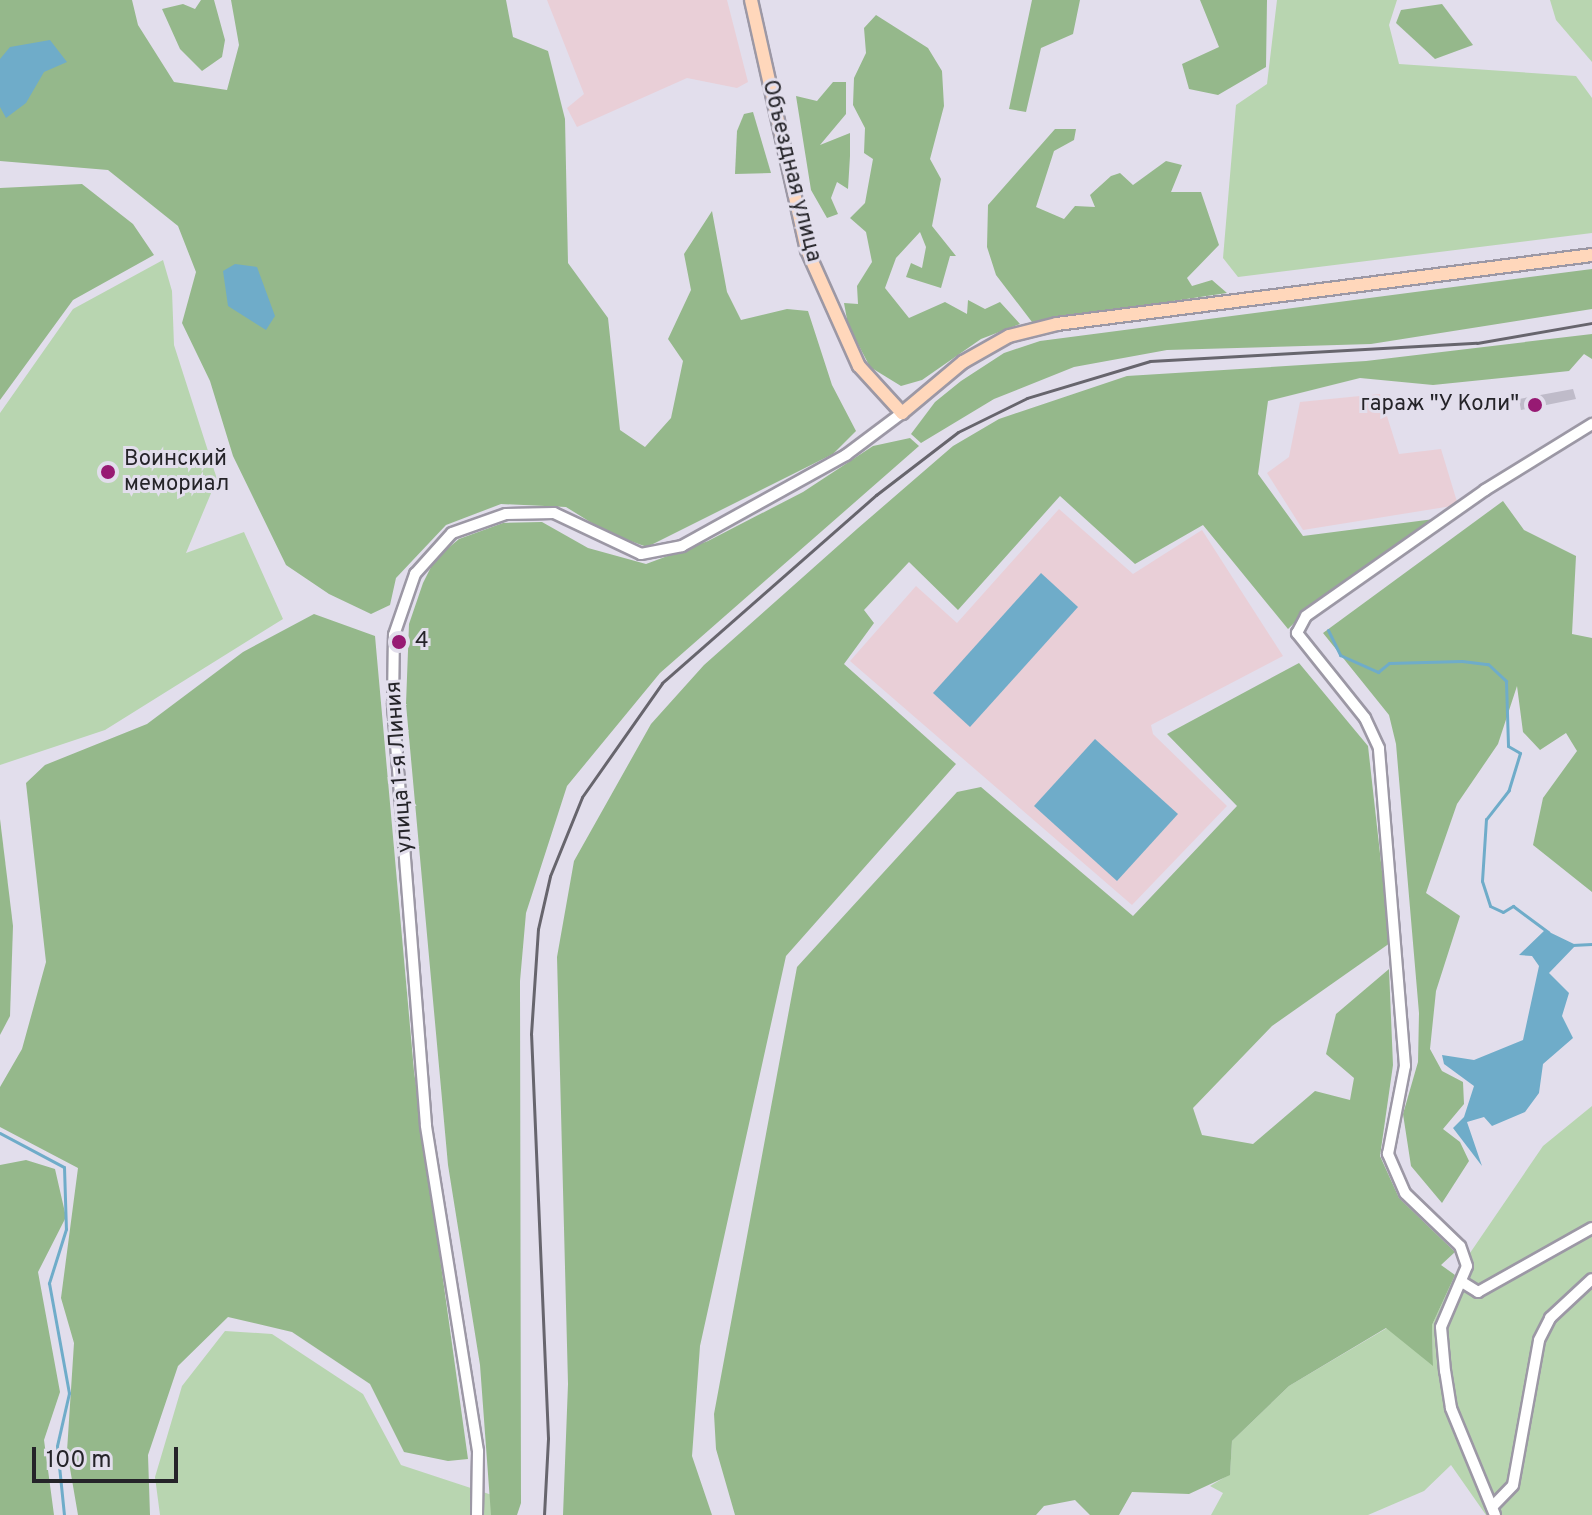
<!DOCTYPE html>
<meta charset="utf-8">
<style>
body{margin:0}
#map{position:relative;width:1592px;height:1515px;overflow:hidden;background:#e2deec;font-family:Overpass,sans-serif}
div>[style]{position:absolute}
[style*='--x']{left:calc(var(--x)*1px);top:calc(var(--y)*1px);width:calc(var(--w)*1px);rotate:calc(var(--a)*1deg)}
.industrial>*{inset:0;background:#e9cfd7}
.green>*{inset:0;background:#b8d5b0}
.forest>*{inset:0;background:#95b88b}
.water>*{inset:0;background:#6facc9}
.stream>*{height:3px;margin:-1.5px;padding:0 1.5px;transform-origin:1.5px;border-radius:1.5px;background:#6facc9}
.building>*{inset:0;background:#bfbbc9}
.roads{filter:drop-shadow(2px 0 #9c98a5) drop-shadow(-2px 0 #9c98a5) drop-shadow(0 2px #9c98a5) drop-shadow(0 -2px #9c98a5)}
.minor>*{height:10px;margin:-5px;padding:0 5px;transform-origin:5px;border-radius:5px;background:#fff}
.major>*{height:12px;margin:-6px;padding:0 6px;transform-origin:6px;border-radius:6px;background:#ffd7bb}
.rail>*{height:3px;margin:-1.5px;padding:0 1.5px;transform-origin:1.5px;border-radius:1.5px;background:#67656d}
.dots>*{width:22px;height:22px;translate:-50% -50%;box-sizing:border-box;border:4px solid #e2deec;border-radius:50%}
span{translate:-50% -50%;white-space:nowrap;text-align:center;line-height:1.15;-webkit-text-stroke:6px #e2deec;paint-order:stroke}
.street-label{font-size:22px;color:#252429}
.poi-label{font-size:22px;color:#252429}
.right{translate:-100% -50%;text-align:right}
.left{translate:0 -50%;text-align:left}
.scale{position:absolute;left:32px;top:1447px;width:146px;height:36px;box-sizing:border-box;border:4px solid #252429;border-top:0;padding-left:10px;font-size:24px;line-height:28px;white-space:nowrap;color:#252429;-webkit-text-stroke:6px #e2deec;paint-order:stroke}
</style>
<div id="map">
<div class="industrial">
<i style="clip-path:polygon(547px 0,727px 0,748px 82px,737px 88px,687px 78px,577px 127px,567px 108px,584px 94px)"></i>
<i style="clip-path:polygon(1380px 394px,1399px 454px,1441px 449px,1458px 505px,1303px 530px,1267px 473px,1289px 457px,1300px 402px)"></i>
<i style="clip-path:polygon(1059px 509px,1133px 574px,1202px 530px,1283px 656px,1151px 725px,1153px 734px,1227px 806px,1132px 905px,850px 661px,916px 586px,957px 623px)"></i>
</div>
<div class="green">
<i style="clip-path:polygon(1277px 0,1397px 0,1389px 25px,1399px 64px,1576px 76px,1592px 98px,1592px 233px,1238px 277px,1223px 258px,1236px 105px,1267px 84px)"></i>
<i style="clip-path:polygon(1550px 0,1592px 0,1592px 62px,1556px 20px)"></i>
<i style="clip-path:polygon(163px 260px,172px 291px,174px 345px,217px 479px,186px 553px,244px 532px,283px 619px,105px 730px,0 765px,0 413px,73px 309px)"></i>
<i style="clip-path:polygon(1592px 1106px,1592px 1515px,1486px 1515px,1451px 1465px,1424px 1491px,1368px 1515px,1211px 1515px,1223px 1493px,1210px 1486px,1230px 1474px,1232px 1441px,1289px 1386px,1387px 1328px,1433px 1365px,1432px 1325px,1455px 1275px,1543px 1146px)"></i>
<i style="clip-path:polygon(225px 1331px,272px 1334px,363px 1394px,401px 1465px,498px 1497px,494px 1515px,160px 1515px,155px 1477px,182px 1386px)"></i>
</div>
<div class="forest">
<i style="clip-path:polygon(0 0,132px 0,138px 25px,174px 82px,227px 90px,239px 45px,231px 0,506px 0,513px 37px,548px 51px,565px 119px,568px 263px,608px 318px,620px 430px,645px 447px,671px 418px,683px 361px,668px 339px,691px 290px,684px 254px,712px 211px,727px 292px,741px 320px,787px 309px,808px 311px,832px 385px,856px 431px,833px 454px,647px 547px,608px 533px,566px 507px,501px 504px,446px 525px,396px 578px,390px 605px,371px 614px,329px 594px,286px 565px,233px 456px,210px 381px,182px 323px,196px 272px,178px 226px,108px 170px,0 161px)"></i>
<i style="clip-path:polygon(201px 0,214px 0,225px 40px,222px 57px,202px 71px,180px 49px,162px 9px,183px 4px,195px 9px)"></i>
<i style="clip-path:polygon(1032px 0,1080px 0,1073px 34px,1041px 48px,1026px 112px,1009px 109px)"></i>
<i style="clip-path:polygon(1200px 0,1267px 0,1266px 67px,1218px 95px,1189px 89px,1182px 64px,1219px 47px)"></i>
<i style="clip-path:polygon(1442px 4px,1473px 45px,1435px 59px,1396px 23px,1401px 10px)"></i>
<i style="clip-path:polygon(876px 15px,928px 48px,942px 71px,944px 106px,930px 159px,941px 179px,932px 226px,956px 256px,950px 256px,941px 288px,906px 277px,911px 263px,922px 268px,926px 247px,920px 232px,896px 258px,885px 288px,909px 318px,945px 302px,967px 314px,968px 300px,985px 309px,1000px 302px,1020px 324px,981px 339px,922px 380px,901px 386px,870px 367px,848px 325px,844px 303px,858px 304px,857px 286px,872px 262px,866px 232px,850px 218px,865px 203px,873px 159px,864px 153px,865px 128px,853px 105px,854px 78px,866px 53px,864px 28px)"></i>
<i style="clip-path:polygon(833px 82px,846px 82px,846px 114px,820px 145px,850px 133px,850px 156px,848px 189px,837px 182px,831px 198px,838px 214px,827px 218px,811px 190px,796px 96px,817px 101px)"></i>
<i style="clip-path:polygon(753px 112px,771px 173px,735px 174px,737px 131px,744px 114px)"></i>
<i style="clip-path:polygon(1055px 129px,1076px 129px,1074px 140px,1054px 151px,1036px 207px,1064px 219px,1075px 206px,1095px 207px,1090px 195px,1111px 176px,1120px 173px,1133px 185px,1166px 161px,1182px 165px,1171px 192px,1201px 192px,1219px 245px,1187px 278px,1192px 286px,1212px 280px,1227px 293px,1032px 322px,996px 275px,987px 247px,988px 205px)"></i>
<i style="clip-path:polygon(82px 184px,133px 224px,154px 255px,73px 300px,0 400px,0 188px)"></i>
<i style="clip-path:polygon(1592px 269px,1592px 309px,1371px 344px,1167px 350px,1074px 367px,994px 399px,921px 443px,911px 434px,935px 402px,961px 381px,1004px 353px,1040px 341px)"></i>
<i style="clip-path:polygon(1592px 334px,1592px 359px,1584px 354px,1569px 371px,1433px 385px,1360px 378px,1268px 401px,1258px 474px,1303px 536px,1442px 518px,1313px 605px,1288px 629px,1203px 525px,1135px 564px,1060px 496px,958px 610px,909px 562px,864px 610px,874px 623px,844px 664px,956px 764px,786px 956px,700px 1346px,692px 1456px,712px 1515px,563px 1515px,568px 1384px,557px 957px,574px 861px,651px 724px,704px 665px,857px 529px,953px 446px,999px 419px,1127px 376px,1366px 361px)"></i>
<i style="clip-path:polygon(910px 438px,919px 446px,660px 673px,567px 786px,526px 913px,520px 981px,521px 1503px,517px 1515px,491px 1515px,480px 1365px,448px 1165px,406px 704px,409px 624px,423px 583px,435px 559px,459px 539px,503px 523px,542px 522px,588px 548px,646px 564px,708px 541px,803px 492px,873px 446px)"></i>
<i style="clip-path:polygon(1503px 501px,1524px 530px,1576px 556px,1572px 634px,1592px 638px,1592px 892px,1533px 845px,1543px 798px,1577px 751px,1566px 733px,1540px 750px,1523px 732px,1517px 686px,1498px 744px,1457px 804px,1426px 893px,1460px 916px,1436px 991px,1430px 1049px,1442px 1071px,1463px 1082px,1464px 1104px,1443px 1129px,1460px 1142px,1469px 1161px,1442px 1203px,1411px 1166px,1403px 1114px,1418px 1062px,1419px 1013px,1396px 744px,1389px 715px,1323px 633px)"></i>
<i style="clip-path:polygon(314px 614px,375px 636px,414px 1071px,468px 1459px,448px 1461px,404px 1452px,370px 1384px,292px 1332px,228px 1317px,178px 1366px,148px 1455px,150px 1515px,78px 1515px,67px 1451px,74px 1343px,61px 1298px,78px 1168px,0 1127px,0 1087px,22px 1049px,46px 962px,26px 783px,45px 765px,147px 724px,243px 652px)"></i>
<i style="clip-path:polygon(1299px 663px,1368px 746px,1390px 943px,1272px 1026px,1193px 1108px,1202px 1135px,1253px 1144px,1315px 1091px,1350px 1100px,1354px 1078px,1326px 1054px,1336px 1014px,1389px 969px,1393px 1065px,1380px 1156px,1399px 1198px,1455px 1252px,1441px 1265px,1455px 1275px,1432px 1325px,1433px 1366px,1386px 1328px,1289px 1386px,1232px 1441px,1230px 1475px,1189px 1494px,1132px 1492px,1119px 1515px,1090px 1515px,1075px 1500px,1044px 1506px,1036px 1515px,735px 1515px,716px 1449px,714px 1414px,797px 967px,957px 792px,981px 787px,1133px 916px,1237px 806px,1167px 734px)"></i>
<i style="clip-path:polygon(0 819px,13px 926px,10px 1016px,0 1035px)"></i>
<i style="clip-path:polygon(26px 1160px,55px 1169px,66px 1217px,38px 1272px,60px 1392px,44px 1440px,54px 1515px,0 1515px,0 1165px)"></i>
</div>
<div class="water">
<i style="clip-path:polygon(50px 40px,67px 62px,44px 72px,26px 103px,6px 118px,0 107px,0 59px,10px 47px)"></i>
<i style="clip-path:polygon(235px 264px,257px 267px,275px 316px,266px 330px,228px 306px,223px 271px)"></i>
<i style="clip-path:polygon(1041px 573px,1078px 607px,970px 727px,933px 693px)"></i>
<i style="clip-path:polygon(1095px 739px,1178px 814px,1117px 881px,1034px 806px)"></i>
<i style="clip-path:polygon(1545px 930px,1576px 945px,1549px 973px,1569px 993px,1562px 1016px,1573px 1038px,1543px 1064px,1539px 1093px,1525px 1112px,1492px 1126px,1484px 1117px,1467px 1122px,1482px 1166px,1453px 1128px,1464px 1117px,1474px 1086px,1444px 1064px,1442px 1055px,1474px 1060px,1523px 1040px,1539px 966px,1532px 956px,1519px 955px)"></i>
</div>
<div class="stream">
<i style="--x:1328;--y:630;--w:28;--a:64"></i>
<i style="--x:1340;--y:655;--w:42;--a:24.1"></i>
<i style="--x:1378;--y:672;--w:14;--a:-39"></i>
<i style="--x:1389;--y:663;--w:73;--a:-1.6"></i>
<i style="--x:1462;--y:661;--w:26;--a:7"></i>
<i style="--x:1488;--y:664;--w:25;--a:43"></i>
<i style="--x:1506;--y:681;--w:65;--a:88.2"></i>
<i style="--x:1508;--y:746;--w:14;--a:30"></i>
<i style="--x:1520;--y:753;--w:39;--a:107"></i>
<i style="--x:1509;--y:790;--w:37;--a:128"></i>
<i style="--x:1486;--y:819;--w:62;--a:93.7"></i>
<i style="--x:1482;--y:881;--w:26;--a:72"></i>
<i style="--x:1490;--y:906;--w:14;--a:25"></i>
<i style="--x:1503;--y:912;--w:12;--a:-31"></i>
<i style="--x:1513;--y:906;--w:44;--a:36.6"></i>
<i style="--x:1572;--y:945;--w:20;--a:-3"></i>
<i style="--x:0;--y:1133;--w:72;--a:28"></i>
<i style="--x:64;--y:1167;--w:62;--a:88.2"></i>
<i style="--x:66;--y:1229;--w:57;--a:107.5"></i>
<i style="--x:49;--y:1283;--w:112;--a:79.7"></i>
<i style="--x:69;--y:1393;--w:54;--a:102.8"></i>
<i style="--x:57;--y:1446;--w:69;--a:84.2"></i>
</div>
<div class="building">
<i style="clip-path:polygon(1573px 389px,1576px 399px,1521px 410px,1519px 399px)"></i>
</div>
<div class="roads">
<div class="minor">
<i style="--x:1462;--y:1282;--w:19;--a:32"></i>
<i style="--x:1478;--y:1292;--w:131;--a:-29.3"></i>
<i style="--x:1492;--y:1507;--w:30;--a:-46"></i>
<i style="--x:1513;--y:1485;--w:147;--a:-79.8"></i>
<i style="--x:1539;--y:1340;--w:25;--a:-63"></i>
<i style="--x:1550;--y:1318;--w:57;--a:-42.9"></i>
<i style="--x:477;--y:1515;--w:64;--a:-89.1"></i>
<i style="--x:478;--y:1451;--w:330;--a:-99.1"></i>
<i style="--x:426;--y:1125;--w:423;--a:-94.5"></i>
<i style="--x:393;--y:703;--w:68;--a:-89.2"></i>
<i style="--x:394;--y:635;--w:65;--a:-71"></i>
<i style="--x:415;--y:574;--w:55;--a:-47.9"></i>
<i style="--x:452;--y:533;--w:57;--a:-19.4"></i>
<i style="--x:506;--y:514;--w:48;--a:-1.2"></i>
<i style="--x:554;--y:513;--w:96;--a:25.2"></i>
<i style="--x:641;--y:554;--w:42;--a:-11"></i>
<i style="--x:682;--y:546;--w:188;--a:-29"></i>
<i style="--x:846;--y:455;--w:70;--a:-36.9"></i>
<i style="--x:1495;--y:1515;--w:116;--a:-112.4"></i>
<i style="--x:1451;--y:1408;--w:37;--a:-99"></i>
<i style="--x:1445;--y:1371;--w:44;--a:-95.2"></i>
<i style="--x:1441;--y:1327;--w:66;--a:-66.9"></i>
<i style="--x:1467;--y:1266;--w:21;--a:-109"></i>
<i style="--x:1460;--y:1246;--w:76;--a:-136.1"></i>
<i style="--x:1405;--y:1193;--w:43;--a:-113.6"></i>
<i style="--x:1388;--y:1154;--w:90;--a:-79.1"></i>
<i style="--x:1405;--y:1066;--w:319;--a:-94.7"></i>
<i style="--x:1379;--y:748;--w:33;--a:-115"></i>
<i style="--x:1365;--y:718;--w:109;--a:-128.7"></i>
<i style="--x:1297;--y:633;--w:19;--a:-62"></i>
<i style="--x:1306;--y:616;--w:219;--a:-35.1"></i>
<i style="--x:1485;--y:490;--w:126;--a:-31.7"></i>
</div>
<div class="major">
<i style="--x:751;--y:0;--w:256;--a:77.4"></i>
<i style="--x:807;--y:250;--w:127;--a:65.9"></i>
<i style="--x:859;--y:366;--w:64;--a:47.5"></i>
<i style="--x:902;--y:413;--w:80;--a:-39.9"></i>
<i style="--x:963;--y:362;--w:53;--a:-29.5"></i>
<i style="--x:1009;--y:336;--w:49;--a:-14"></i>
<i style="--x:1057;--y:324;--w:539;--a:-7.35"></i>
</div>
</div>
<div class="rail">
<i style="--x:544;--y:1515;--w:77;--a:-87"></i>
<i style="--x:548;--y:1438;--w:404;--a:-92.4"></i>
<i style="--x:531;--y:1034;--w:105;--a:-86.2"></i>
<i style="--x:538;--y:929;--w:54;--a:-77.2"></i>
<i style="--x:550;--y:876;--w:85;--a:-67.9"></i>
<i style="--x:582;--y:797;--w:139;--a:-54.9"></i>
<i style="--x:662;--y:683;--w:285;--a:-41.3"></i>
<i style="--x:876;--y:495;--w:103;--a:-37.5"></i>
<i style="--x:958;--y:432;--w:77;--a:-26.2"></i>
<i style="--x:1027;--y:398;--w:128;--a:-16.7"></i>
<i style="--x:1150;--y:361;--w:327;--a:-3.2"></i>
<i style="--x:1477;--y:343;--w:117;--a:-9.9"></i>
</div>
<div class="dots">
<i style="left:1535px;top:405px;background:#971a73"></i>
<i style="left:108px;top:472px;background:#971a73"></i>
<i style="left:399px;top:642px;background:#971a73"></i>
</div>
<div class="street-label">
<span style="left:791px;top:171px;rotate:76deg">Объездная улица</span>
<span style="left:400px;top:767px;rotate:-94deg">улица 1-я Линия</span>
</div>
<div class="poi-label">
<span class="right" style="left:1519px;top:405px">гараж "У Коли"</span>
<span class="left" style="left:124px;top:472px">Воинский<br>мемориал</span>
<span class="left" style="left:415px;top:642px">4</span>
</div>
<div class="scale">100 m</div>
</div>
